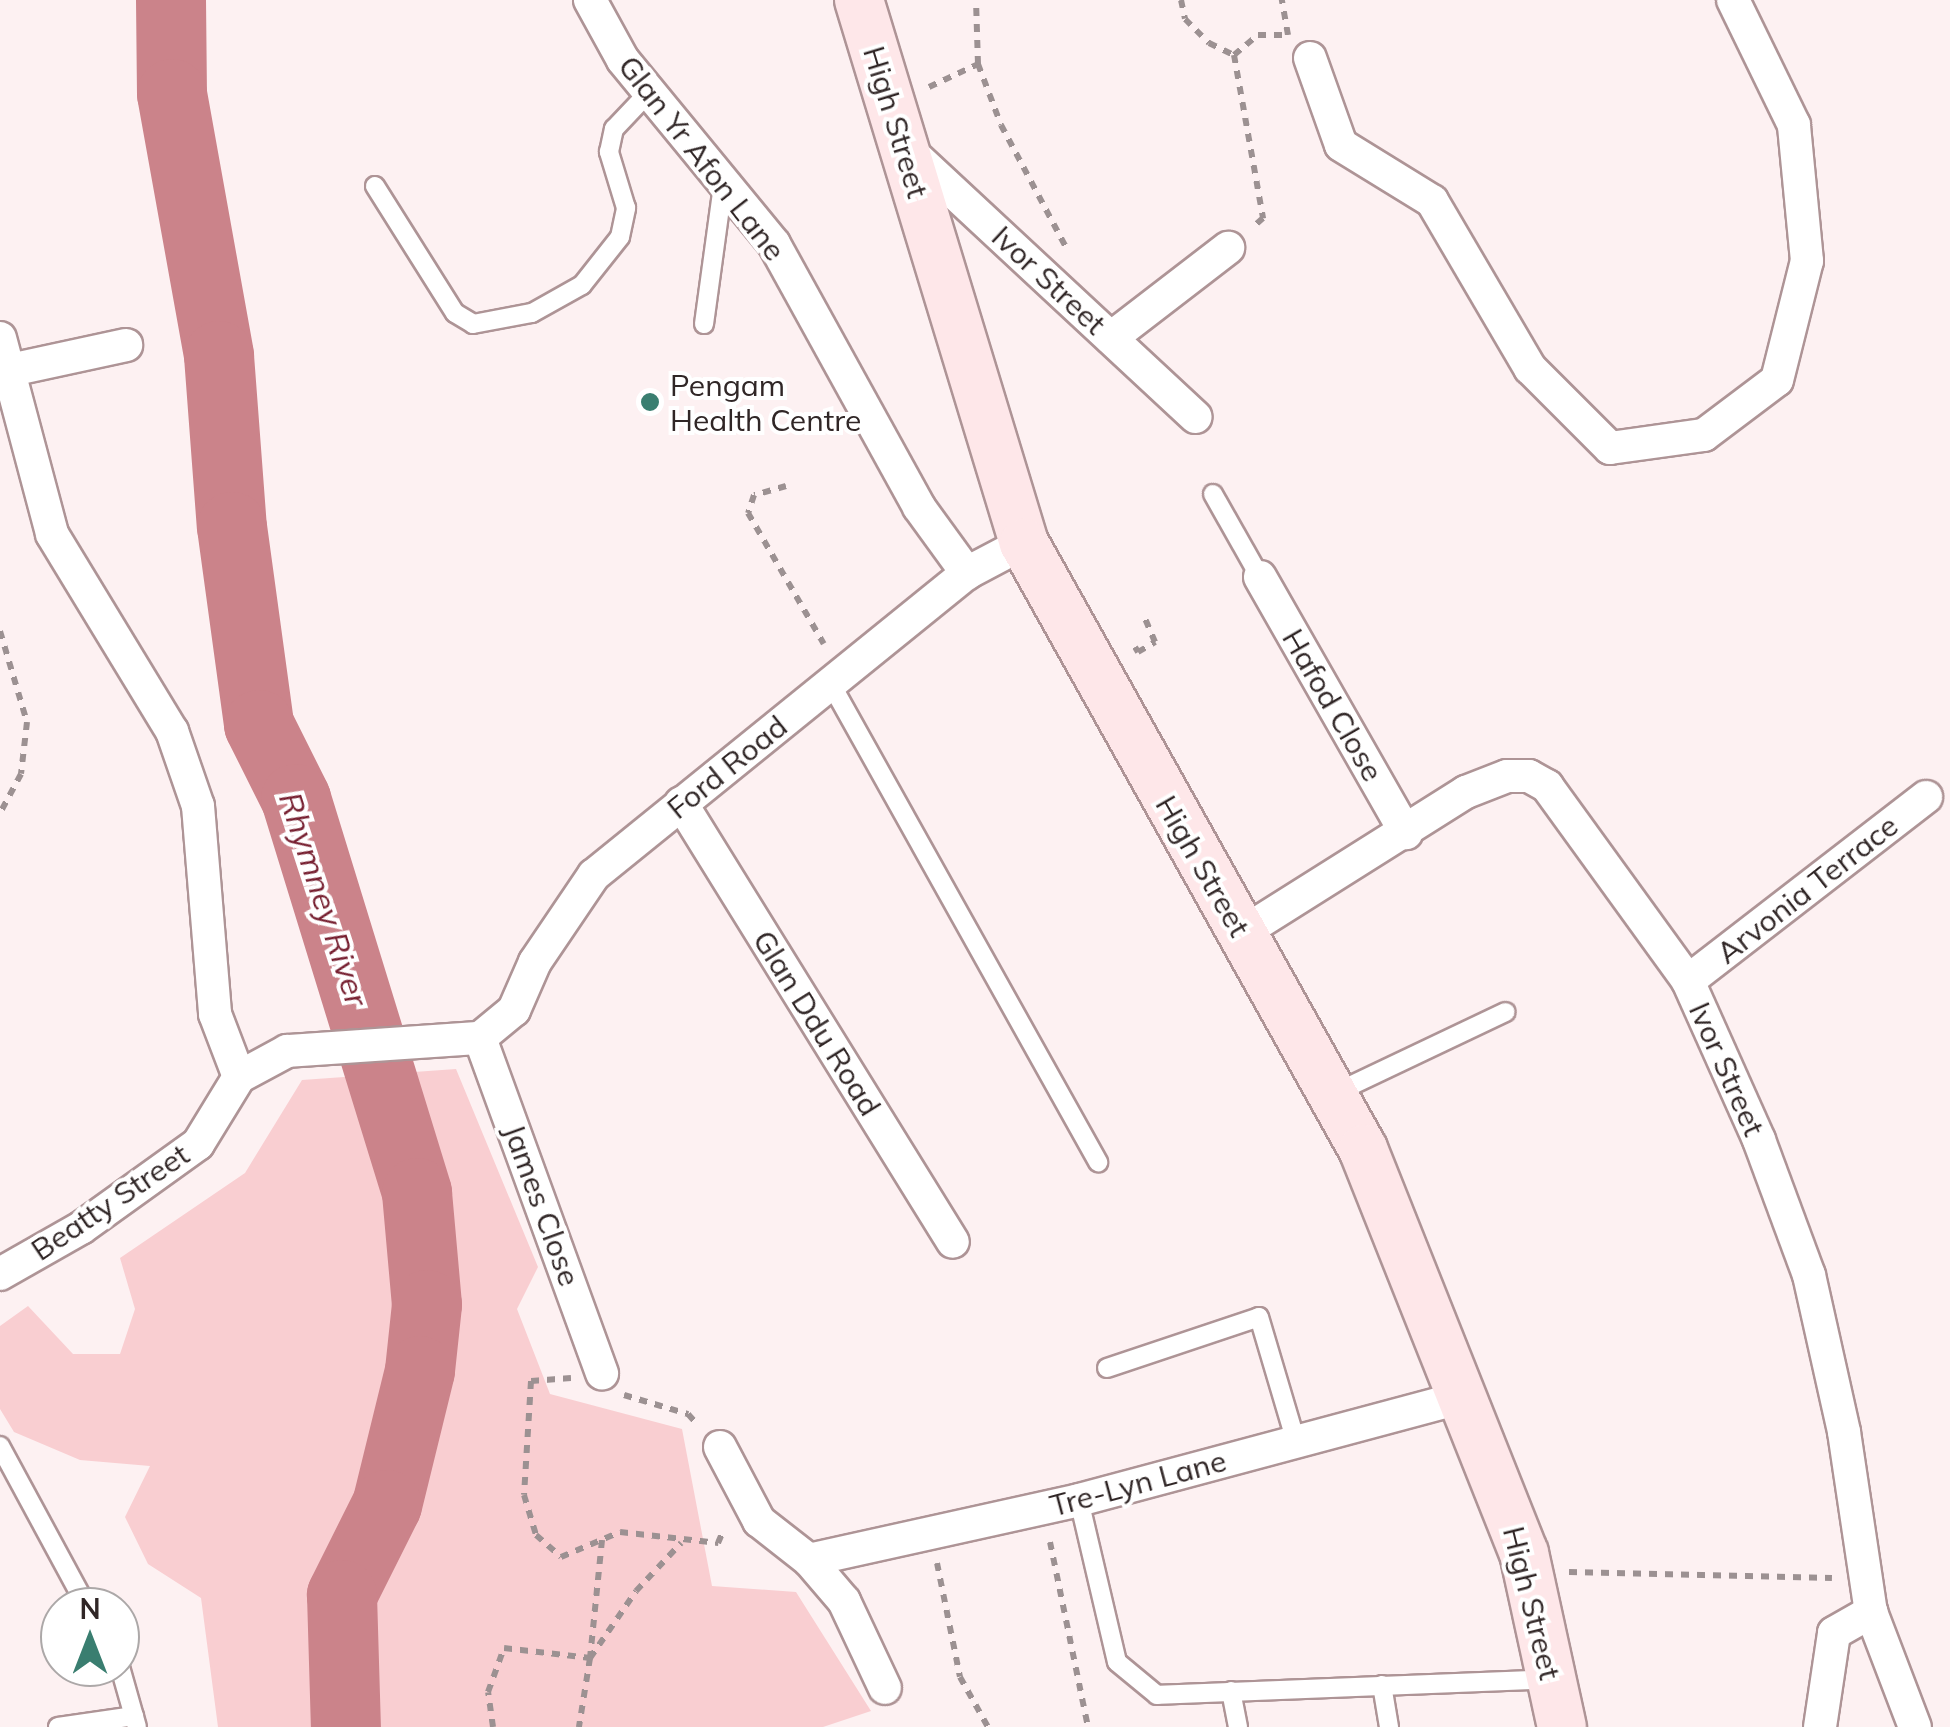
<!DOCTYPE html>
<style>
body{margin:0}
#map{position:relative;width:1950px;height:1727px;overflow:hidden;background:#fdf1f2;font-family:Mulish,sans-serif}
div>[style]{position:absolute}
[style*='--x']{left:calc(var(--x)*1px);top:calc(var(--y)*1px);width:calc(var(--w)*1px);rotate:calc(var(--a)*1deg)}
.green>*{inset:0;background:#f9ced1}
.river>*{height:70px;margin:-35px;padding:0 35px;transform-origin:35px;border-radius:35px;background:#cb838a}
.path>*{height:6px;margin-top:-3px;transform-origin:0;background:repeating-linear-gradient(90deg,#9c9192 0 8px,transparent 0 16px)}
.roads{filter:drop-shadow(2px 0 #ae9496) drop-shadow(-2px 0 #ae9496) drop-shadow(0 2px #ae9496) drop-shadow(0 -2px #ae9496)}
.service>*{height:18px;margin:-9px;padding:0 9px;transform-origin:9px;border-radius:9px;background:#fff}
.minor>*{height:32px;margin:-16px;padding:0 16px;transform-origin:16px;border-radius:16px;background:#fff}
.secondary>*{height:48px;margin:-24px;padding:0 24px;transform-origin:24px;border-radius:24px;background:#fee7e9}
.dots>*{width:28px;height:28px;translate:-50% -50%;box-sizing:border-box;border:5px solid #fff;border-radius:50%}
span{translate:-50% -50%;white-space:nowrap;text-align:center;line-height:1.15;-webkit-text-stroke:8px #fff;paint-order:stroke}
.street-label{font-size:30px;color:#302626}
.poi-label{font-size:30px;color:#302626}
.left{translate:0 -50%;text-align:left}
.water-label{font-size:32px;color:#772031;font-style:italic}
.north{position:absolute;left:40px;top:1587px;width:100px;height:100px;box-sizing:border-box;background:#fff;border:2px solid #aca8a8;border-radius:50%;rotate:0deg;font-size:28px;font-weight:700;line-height:40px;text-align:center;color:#302626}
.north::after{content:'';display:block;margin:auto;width:35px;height:45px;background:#3a7e70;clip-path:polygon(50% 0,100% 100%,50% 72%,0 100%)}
</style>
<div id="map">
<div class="green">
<i style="clip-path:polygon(456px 1069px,538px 1267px,517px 1309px,550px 1394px,682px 1429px,712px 1586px,796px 1592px,871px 1711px,823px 1727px,218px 1727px,201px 1598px,148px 1564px,125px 1517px,150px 1466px,80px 1460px,14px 1432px,0 1409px,0 1326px,28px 1306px,73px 1354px,120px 1354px,135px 1309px,120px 1258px,245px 1173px,302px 1080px)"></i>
</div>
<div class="river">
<i style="--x:171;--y:0;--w:94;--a:89.4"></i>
<i style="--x:172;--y:94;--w:266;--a:79.8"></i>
<i style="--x:219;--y:356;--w:171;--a:85.7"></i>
<i style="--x:232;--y:527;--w:200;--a:82.2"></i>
<i style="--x:259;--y:725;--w:83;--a:63.4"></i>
<i style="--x:296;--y:799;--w:412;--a:72.9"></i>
<i style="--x:417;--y:1193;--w:112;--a:84.9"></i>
<i style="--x:427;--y:1305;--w:66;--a:96.1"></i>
<i style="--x:420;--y:1371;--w:138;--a:103.8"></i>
<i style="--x:387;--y:1505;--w:101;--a:116.6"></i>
<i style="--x:342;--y:1595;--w:132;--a:88.3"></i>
</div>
<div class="path">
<i style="--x:1181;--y:0;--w:19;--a:78"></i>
<i style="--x:1185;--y:19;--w:34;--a:45"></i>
<i style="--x:1209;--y:43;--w:28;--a:26"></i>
<i style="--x:1234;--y:55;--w:166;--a:79.9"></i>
<i style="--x:1263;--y:218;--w:15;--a:138"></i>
<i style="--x:1234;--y:55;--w:31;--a:-40"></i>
<i style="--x:1258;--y:35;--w:30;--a:0"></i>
<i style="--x:1288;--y:35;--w:36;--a:-100"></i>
<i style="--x:978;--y:64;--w:65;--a:69.3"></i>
<i style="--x:1001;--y:125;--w:138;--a:62"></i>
<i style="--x:929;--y:87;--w:54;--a:-25.1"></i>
<i style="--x:978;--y:64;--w:64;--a:-91.8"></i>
<i style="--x:786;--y:486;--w:33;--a:164"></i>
<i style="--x:754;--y:495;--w:19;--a:108"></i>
<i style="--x:748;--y:513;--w:151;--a:59.9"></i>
<i style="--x:0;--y:631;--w:95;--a:73.5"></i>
<i style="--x:27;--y:722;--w:52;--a:96.6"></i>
<i style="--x:21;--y:774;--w:44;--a:118.3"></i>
<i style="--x:1135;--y:647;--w:6;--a:59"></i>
<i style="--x:1138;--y:652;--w:20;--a:-30"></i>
<i style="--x:1155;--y:642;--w:25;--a:-113"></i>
<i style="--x:571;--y:1378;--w:40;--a:175.7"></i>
<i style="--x:531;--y:1381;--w:114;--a:93.5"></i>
<i style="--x:524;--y:1495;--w:42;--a:73.3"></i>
<i style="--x:536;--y:1535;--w:33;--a:41"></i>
<i style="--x:561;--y:1557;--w:64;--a:-23"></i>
<i style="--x:620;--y:1532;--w:99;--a:6.4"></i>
<i style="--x:718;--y:1543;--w:13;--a:-67"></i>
<i style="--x:624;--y:1395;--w:67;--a:16.5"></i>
<i style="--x:688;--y:1414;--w:15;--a:48"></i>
<i style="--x:602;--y:1540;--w:119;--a:95.8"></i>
<i style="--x:590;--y:1658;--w:81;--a:-55.5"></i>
<i style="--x:636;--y:1591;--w:66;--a:-46.8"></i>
<i style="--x:1050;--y:1542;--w:189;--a:78.4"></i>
<i style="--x:937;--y:1563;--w:116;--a:78.6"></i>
<i style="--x:960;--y:1677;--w:57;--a:60.8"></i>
<i style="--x:1569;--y:1572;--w:263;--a:1.3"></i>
<i style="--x:493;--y:1727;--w:35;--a:-98"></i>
<i style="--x:488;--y:1692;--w:47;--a:-70"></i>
<i style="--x:504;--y:1648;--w:87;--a:6.6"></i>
<i style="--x:590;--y:1658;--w:70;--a:99.1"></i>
</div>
<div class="roads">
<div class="service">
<i style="--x:375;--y:186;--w:150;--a:57.8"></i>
<i style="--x:455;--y:313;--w:21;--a:31"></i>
<i style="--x:473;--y:324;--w:60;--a:-10.6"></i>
<i style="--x:532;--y:313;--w:57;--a:-29.2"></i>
<i style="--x:582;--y:285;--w:61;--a:-51.6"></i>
<i style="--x:620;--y:237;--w:30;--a:-78"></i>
<i style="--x:626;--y:208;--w:59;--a:-106.9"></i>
<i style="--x:609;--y:152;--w:24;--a:-78"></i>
<i style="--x:614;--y:129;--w:51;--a:-46.6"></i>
<i style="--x:704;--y:324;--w:140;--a:-82.2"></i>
<i style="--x:1213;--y:494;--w:95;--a:60.5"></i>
<i style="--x:831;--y:684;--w:548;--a:60.81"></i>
<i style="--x:1333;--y:1094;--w:191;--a:-25.4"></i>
<i style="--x:1107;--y:1368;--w:160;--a:-18.5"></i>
<i style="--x:1259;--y:1317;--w:130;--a:73.5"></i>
<i style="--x:0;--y:1446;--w:183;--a:61.6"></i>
<i style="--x:1079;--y:1500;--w:166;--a:76.8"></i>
<i style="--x:1117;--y:1662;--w:52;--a:39.5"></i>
<i style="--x:1157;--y:1695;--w:391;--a:-2.3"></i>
<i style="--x:120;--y:1667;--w:62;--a:74.2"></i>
<i style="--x:1382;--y:1685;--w:43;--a:80.5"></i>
<i style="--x:1231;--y:1691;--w:37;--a:79"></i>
<i style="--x:58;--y:1727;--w:77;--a:-8.2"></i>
</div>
<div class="minor">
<i style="--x:590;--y:0;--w:68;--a:61.2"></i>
<i style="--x:623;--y:60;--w:238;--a:50.6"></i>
<i style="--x:774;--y:244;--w:300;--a:61.1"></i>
<i style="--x:919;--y:507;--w:82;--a:54"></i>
<i style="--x:1310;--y:58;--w:92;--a:70.4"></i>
<i style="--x:1341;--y:145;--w:107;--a:31.6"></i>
<i style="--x:1432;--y:201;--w:194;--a:59.6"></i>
<i style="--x:1530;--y:368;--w:113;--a:45"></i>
<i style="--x:1610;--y:448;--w:95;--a:-7.9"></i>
<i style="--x:1704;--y:435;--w:91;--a:-37"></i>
<i style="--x:1777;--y:380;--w:123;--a:-75.9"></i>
<i style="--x:1807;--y:261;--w:137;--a:-95.5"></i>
<i style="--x:1794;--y:125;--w:139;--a:-116"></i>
<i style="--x:904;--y:146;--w:398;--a:42.9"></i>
<i style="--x:0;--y:338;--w:203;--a:75.1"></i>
<i style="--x:52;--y:534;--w:231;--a:58.7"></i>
<i style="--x:172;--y:731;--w:79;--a:70.9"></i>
<i style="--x:198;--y:806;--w:209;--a:85.3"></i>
<i style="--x:215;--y:1014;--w:67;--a:69.1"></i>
<i style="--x:1111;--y:338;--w:148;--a:-37.6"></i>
<i style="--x:6;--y:371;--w:123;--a:-12.2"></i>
<i style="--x:1260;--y:577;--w:295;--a:60.3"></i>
<i style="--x:681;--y:803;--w:516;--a:58.22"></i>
<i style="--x:1242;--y:933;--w:265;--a:-32.2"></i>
<i style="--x:1466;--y:792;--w:44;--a:-21.3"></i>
<i style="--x:1507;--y:776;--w:22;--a:0"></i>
<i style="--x:1529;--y:776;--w:21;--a:29"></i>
<i style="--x:1547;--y:786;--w:241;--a:54.1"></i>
<i style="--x:1688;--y:981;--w:174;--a:65.9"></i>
<i style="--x:1759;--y:1140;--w:144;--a:69.7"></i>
<i style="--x:1809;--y:1275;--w:161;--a:77.4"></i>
<i style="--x:1844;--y:1432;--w:182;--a:81.5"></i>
<i style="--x:1871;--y:1612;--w:123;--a:69.1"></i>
<i style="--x:1688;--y:981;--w:301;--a:-37.7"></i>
<i style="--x:480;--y:1038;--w:44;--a:-39.5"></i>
<i style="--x:514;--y:1010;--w:52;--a:-66.4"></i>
<i style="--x:535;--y:962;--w:105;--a:-55.9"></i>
<i style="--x:594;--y:875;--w:480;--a:-39"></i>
<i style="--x:967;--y:573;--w:64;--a:-27.8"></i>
<i style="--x:480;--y:1038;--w:357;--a:70"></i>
<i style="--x:0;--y:1274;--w:93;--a:-29.6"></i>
<i style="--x:81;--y:1228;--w:144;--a:-35.7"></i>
<i style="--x:198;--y:1144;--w:79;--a:-58.5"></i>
<i style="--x:239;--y:1077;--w:55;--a:-28.4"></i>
<i style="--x:287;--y:1051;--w:193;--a:-3.9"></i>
<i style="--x:720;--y:1447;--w:84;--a:62.2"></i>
<i style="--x:759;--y:1521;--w:63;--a:38"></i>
<i style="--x:809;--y:1560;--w:54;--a:49.5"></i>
<i style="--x:844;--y:1601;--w:96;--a:64.8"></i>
<i style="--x:809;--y:1560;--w:277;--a:-12.5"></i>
<i style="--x:1079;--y:1500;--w:399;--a:-15"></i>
<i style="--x:1820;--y:1727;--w:95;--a:-81.5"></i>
<i style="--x:1834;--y:1633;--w:43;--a:-29.6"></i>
</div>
<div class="secondary">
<i style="--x:859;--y:0;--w:568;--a:73.1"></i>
<i style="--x:1024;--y:543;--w:694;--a:60.78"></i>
<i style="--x:1363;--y:1149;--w:435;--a:68.3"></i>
<i style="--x:1524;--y:1553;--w:178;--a:77.7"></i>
</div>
</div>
<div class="dots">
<i style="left:650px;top:402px;background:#3a7e70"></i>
</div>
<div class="street-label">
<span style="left:896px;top:122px;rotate:73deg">High Street</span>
<span style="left:702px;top:158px;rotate:52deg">Glan Yr Afon Lane</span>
<span style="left:1049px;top:280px;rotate:43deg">Ivor Street</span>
<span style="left:1333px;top:705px;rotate:60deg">Hafod Close</span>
<span style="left:727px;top:767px;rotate:-39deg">Ford Road</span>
<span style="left:1203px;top:866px;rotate:60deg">High Street</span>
<span style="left:1807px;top:889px;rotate:-38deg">Arvonia Terrace</span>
<span style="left:817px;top:1023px;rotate:58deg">Glan Ddu Road</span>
<span style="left:1727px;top:1069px;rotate:66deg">Ivor Street</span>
<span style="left:110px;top:1202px;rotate:-34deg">Beatty Street</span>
<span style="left:542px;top:1205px;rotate:70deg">James Close</span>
<span style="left:1138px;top:1483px;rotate:-15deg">Tre-Lyn Lane</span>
<span style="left:1532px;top:1603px;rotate:76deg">High Street</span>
</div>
<div class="poi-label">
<span class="left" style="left:670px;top:402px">Pengam<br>Health Centre</span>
</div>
<div class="water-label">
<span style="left:324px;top:899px;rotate:72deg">Rhymney River</span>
</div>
<div class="north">N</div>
</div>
